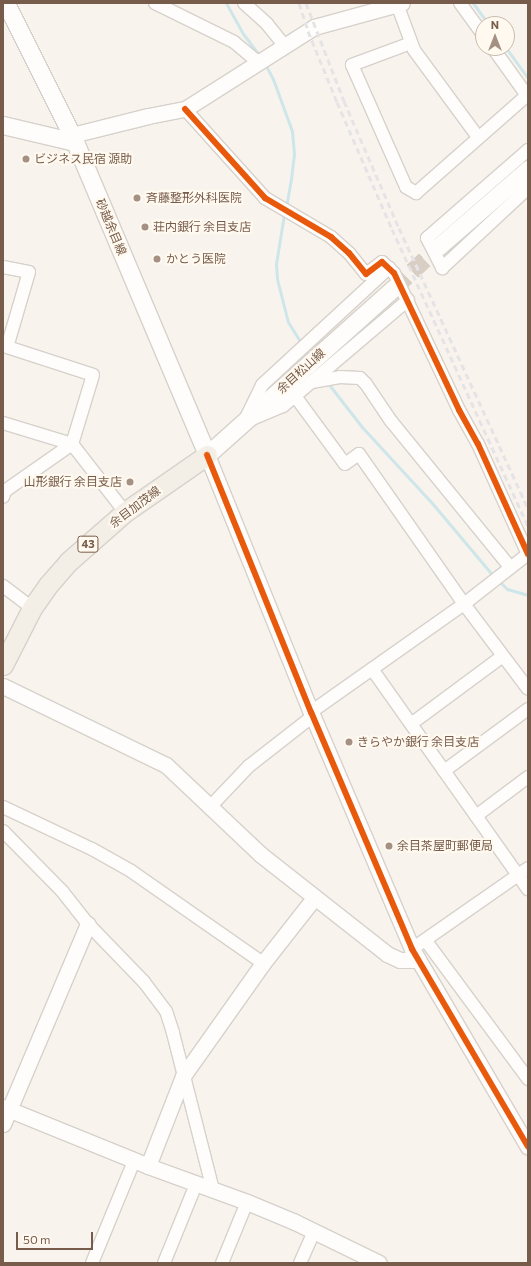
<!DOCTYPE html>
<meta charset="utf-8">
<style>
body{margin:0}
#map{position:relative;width:531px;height:1266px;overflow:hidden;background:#f8f4ed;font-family:Commissioner,"Noto Sans JP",sans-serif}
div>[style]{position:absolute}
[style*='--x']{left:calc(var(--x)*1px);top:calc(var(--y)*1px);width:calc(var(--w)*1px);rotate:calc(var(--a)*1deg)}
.stream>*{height:3px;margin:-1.5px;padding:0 1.5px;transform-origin:1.5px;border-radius:1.5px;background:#cee6e9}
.secondary-tunnel>*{height:17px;margin-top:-8.5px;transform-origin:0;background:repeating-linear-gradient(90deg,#d8cec4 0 17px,transparent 0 25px)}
.roads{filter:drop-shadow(1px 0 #d7d1cb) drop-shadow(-1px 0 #d7d1cb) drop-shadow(0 1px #d7d1cb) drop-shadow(0 -1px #d7d1cb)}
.minor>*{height:12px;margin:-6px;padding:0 6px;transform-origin:6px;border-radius:6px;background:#fefdfc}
.tertiary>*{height:15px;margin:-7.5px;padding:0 7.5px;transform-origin:7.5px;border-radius:7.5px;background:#fefdfc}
.secondary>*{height:17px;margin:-8.5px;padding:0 8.5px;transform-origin:8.5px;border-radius:8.5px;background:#fefdfc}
.primary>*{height:19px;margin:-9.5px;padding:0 9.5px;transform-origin:9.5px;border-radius:9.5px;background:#f3eee6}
.rail>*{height:3px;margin-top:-1.5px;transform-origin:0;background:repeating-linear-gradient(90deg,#e5e3e5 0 6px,transparent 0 10px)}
.cycleway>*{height:6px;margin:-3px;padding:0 3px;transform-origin:3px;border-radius:3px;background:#e8590c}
.dots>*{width:11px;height:11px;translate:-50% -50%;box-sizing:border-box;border:2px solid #fff9ef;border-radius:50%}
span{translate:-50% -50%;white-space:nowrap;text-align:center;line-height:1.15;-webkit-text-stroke:4px #fff9ef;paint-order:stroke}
.shield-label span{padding:1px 3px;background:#fff9ef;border:1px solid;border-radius:3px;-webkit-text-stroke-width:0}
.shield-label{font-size:11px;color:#785c4b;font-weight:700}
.poi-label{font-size:12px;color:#785c4b}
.left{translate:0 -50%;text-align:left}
.right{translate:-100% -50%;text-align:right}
.street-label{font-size:12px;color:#785c4b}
.frame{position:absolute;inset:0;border:4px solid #785c4b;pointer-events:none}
.north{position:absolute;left:475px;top:16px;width:40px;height:40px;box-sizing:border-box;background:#fff9ef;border:1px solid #c9baad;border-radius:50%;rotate:0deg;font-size:11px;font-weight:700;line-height:16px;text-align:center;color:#785c4b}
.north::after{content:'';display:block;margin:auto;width:14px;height:18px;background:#a59184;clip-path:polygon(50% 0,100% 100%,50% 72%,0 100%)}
.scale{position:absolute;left:16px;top:1232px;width:77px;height:18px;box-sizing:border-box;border:2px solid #785c4b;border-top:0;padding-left:5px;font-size:12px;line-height:14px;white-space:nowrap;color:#785c4b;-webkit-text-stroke:3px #fff9ef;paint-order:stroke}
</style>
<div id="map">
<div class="stream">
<i style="--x:226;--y:3;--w:37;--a:61"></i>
<i style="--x:244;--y:35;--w:26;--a:53"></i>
<i style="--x:473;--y:3;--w:26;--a:54"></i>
<i style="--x:506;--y:48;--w:37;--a:54"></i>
<i style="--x:265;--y:64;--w:17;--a:62"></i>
<i style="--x:273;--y:79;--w:55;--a:69.9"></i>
<i style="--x:292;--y:131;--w:23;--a:85"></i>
<i style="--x:294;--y:154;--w:25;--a:97"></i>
<i style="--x:291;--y:179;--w:27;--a:100"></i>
<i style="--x:284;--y:214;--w:51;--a:99.1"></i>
<i style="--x:276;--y:264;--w:15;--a:86"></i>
<i style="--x:277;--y:279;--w:44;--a:75.7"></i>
<i style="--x:288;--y:322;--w:26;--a:58"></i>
<i style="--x:327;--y:382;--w:57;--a:52.1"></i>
<i style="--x:362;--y:427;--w:103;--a:47.4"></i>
<i style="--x:432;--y:503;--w:97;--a:50"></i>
<i style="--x:498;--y:580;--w:13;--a:45"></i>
<i style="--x:507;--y:589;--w:22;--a:16"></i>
</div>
<div class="secondary-tunnel">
<i style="--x:394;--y:288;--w:60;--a:-43"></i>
</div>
<div class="roads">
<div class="minor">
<i style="--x:155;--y:3;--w:88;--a:26.3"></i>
<i style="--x:234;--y:42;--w:31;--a:40"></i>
<i style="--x:244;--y:3;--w:31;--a:42"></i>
<i style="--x:267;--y:24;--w:27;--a:51"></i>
<i style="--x:460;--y:3;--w:39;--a:54"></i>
<i style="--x:397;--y:4;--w:49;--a:69.7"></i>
<i style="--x:414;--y:50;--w:108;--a:53.7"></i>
<i style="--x:411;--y:43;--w:63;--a:159.6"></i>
<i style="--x:352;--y:65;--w:133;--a:66.1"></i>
<i style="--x:406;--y:187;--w:12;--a:31"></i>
<i style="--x:416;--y:193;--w:148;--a:-41.4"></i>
<i style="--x:493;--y:48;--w:60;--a:54.5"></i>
<i style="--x:185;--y:109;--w:120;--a:48"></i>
<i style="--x:265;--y:198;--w:77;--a:30.6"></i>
<i style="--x:331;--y:237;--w:24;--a:42"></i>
<i style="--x:349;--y:253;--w:27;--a:51"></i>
<i style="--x:366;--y:274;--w:20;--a:-37"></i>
<i style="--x:382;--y:262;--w:16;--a:43"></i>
<i style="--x:394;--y:273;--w:152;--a:64.6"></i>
<i style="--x:459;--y:410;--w:39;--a:61"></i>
<i style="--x:478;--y:444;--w:121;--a:65.6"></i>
<i style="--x:528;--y:150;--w:134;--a:138.9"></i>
<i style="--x:427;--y:238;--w:34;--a:63"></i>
<i style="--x:442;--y:268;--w:117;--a:-42.9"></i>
<i style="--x:3;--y:267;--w:26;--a:11"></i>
<i style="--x:29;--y:272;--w:78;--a:106.3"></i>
<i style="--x:7;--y:347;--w:90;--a:18"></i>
<i style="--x:93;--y:375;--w:72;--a:106.9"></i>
<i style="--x:72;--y:444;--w:82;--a:145"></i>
<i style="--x:5;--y:491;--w:6;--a:108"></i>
<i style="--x:312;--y:382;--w:28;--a:-10"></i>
<i style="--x:340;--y:377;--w:20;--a:3"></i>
<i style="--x:360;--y:378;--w:8;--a:45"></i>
<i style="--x:366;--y:384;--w:45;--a:56"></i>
<i style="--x:391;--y:421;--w:188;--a:50.8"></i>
<i style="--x:295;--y:396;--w:84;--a:53.7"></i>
<i style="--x:345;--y:464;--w:17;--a:-36"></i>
<i style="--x:359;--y:454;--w:183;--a:55"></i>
<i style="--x:464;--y:604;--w:106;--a:53"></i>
<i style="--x:247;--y:416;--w:34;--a:-64"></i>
<i style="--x:262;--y:385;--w:173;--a:-42.7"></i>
<i style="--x:252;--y:419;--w:34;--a:-23"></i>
<i style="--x:283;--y:406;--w:164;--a:-40.3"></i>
<i style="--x:3;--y:423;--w:72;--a:16.9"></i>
<i style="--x:72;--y:444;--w:86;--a:52.1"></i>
<i style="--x:3;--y:586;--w:36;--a:37"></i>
<i style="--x:372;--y:669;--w:270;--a:54.7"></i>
<i style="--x:311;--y:712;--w:187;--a:-35.2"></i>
<i style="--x:464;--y:604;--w:81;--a:-38"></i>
<i style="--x:411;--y:724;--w:114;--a:-36.5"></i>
<i style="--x:444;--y:771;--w:104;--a:-36.4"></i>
<i style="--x:3;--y:807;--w:98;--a:25.3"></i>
<i style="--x:92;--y:849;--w:45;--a:29.4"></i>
<i style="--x:131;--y:871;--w:161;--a:34.9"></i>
<i style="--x:210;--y:807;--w:57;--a:-46.4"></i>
<i style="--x:249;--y:766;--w:81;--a:-38"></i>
<i style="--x:476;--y:816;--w:65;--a:-36.9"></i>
<i style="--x:3;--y:831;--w:84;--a:45.5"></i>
<i style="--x:62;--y:891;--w:42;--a:51.8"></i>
<i style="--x:88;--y:924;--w:81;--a:46"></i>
<i style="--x:144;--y:982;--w:36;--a:53"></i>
<i style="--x:166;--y:1011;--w:23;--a:72"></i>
<i style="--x:173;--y:1033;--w:162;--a:75.7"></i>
<i style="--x:426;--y:941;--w:172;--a:53.5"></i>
<i style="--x:412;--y:949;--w:141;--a:-34.9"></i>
<i style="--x:92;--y:1263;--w:110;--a:-67.6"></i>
<i style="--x:164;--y:1263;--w:85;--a:-67.9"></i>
<i style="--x:222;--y:1263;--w:66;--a:-67.7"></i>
<i style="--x:300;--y:1263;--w:34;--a:-66"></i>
</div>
<div class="tertiary">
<i style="--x:72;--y:135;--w:78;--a:-14"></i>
<i style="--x:148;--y:116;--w:38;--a:-11"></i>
<i style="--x:185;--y:109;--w:153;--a:-32.4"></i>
<i style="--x:314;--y:27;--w:91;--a:-15.3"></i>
<i style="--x:207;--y:455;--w:277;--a:68"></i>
<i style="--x:311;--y:712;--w:258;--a:66.9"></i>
<i style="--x:412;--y:949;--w:229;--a:59.6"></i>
<i style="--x:3;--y:686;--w:181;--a:25.9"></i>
<i style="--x:166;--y:765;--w:129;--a:43.4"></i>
<i style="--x:260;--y:854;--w:162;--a:38.2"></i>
<i style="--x:387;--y:954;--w:14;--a:25"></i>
<i style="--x:400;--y:960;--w:18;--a:0"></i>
<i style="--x:3;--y:1107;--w:157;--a:22.1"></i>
<i style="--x:148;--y:1166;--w:105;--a:20"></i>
<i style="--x:247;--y:1202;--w:52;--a:22.6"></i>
<i style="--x:295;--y:1222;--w:93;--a:26"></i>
<i style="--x:3;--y:1124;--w:217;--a:-67"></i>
<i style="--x:148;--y:1166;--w:97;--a:-68.7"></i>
<i style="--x:183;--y:1076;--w:138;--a:-54.7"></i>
<i style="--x:263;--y:963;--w:83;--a:-51.9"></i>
</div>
<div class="secondary">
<i style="--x:6;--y:3;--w:155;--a:63.6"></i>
<i style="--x:75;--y:142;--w:340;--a:67.1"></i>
<i style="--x:207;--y:455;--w:251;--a:-41.8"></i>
<i style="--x:3;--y:125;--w:74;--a:13.3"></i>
<i style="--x:438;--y:247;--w:119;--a:-40.9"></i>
</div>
<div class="primary">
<i style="--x:3;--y:665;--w:64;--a:-63"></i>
<i style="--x:32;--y:608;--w:29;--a:-55"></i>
<i style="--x:49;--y:584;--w:29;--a:-49"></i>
<i style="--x:68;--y:562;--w:76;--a:-41.3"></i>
<i style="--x:125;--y:512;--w:100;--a:-34.8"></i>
</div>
</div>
<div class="rail">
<i style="--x:299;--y:3;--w:29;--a:72"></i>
<i style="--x:308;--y:31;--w:77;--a:67.8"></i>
<i style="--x:337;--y:102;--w:138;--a:66.6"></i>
<i style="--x:392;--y:229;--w:327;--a:65.4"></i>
<i style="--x:306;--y:3;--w:105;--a:68.8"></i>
<i style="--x:344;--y:101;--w:138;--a:66.6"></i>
<i style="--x:399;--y:228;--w:309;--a:65.3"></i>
</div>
<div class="cycleway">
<i style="--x:185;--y:109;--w:120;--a:48"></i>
<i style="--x:265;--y:198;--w:77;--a:30.6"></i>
<i style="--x:331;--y:237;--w:24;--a:42"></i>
<i style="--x:349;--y:253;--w:27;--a:51"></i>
<i style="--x:366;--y:274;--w:20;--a:-37"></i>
<i style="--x:382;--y:262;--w:16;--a:43"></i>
<i style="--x:394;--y:273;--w:152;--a:64.6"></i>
<i style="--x:459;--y:410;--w:39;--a:61"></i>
<i style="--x:478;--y:444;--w:121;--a:65.6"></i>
<i style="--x:207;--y:455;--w:277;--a:68"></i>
<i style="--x:311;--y:712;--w:258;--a:66.9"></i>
<i style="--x:412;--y:949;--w:229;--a:59.6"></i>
</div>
<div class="dots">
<i style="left:26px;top:159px;background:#a59184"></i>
<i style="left:137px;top:198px;background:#a59184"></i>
<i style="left:145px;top:227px;background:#a59184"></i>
<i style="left:157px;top:259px;background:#a59184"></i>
<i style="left:130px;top:482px;background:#a59184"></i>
<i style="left:349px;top:742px;background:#a59184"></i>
<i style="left:389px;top:846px;background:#a59184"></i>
</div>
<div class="shield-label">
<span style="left:88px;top:544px">43</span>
</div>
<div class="poi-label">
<span class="left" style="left:34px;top:159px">ビジネス民宿 源助</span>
<span class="left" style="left:146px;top:198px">斉藤整形外科医院</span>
<span class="left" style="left:153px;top:227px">荘内銀行 余目支店</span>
<span class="left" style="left:166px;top:259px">かとう医院</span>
<span class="right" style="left:122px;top:482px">山形銀行 余目支店</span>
<span class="left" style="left:357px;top:742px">きらやか銀行 余目支店</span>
<span class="left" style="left:397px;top:846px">余目茶屋町郵便局</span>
</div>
<div class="street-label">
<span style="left:111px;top:227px;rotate:67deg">砂越余目線</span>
<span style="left:301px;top:371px;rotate:-42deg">余目松山線</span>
<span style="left:135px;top:507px;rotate:-37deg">余目加茂線</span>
</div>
<div class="frame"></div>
<div class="north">N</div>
<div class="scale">50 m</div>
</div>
